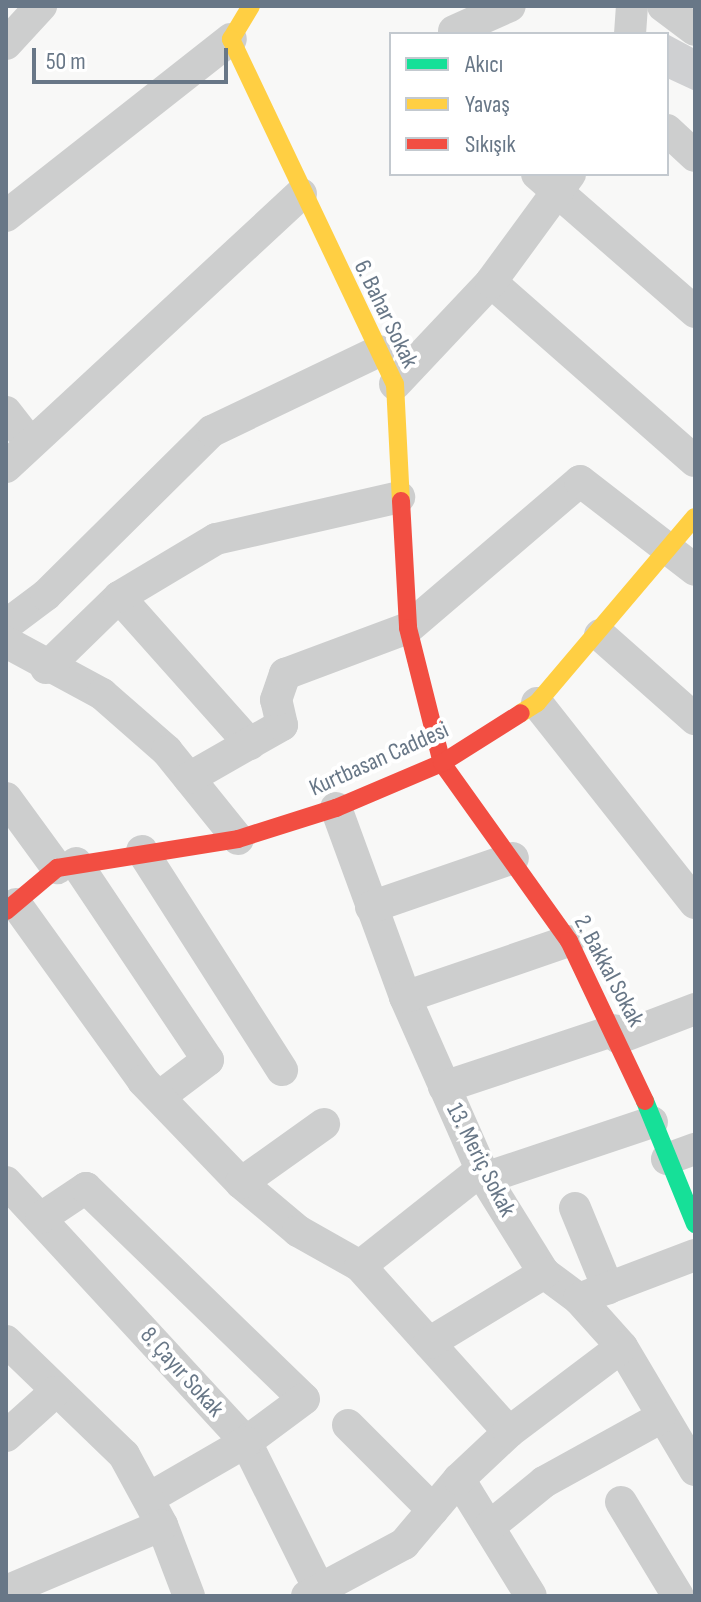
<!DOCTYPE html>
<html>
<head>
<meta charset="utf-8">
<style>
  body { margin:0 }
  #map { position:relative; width:701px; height:1602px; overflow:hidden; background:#f8f8f7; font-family:"Sofia Sans Condensed",sans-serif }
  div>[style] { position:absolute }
  .building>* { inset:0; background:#cfd0d2 }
  .street>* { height:32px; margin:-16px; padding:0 16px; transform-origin:16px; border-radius:16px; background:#cdcece }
  .fast>* { height:18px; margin:-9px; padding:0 9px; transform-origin:9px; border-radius:9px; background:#16e098 }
  .slow>* { height:18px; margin:-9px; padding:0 9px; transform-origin:9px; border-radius:9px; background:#ffcf43 }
  .jam>* { height:18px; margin:-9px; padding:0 9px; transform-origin:9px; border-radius:9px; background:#f24e42 }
  span { translate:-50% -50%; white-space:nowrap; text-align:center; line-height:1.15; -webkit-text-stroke:8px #fff; paint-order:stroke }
  .street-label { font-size:24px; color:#687787 }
  .frame { position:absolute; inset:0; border:8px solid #687787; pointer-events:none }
  .legend { position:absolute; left:389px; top:32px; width:280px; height:144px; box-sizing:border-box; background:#fff; border:2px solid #c3c9cf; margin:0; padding:10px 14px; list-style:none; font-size:24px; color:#687787 }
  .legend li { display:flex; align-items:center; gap:16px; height:40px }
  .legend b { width:40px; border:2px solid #c3c9cf }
  .scale { position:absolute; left:32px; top:48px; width:196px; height:36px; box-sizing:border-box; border:4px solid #687787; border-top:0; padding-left:10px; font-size:24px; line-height:28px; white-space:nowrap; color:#687787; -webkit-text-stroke:6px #fff; paint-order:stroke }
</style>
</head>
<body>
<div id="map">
  <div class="building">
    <div style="clip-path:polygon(667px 34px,695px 49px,695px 91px,667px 78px)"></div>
  </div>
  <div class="street">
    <div style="left:663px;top:6px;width:40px;rotate:37deg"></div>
    <div style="left:454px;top:31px;width:61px;rotate:-24.1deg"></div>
    <div style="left:630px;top:34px;width:28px;rotate:-86deg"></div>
    <div style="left:6px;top:44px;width:52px;rotate:-47.4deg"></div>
    <div style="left:667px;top:130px;width:38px;rotate:43deg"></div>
    <div style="left:537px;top:174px;width:210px;rotate:41.1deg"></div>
    <div style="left:6px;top:216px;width:286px;rotate:-38.2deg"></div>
    <div style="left:491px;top:282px;width:271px;rotate:41.3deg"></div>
    <div style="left:395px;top:384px;width:140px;rotate:-46.7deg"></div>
    <div style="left:491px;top:282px;width:134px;rotate:-53.8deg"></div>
    <div style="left:6px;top:412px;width:39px;rotate:52deg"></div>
    <div style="left:6px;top:467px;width:402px;rotate:-42.8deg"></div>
    <div style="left:119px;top:597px;width:197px;rotate:48.3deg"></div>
    <div style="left:6px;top:625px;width:50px;rotate:-36.9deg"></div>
    <div style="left:46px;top:595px;width:233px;rotate:-44.7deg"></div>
    <div style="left:212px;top:431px;width:185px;rotate:-25.6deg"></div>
    <div style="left:600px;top:635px;width:127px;rotate:41.5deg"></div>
    <div style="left:6px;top:642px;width:109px;rotate:28.4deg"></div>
    <div style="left:102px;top:694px;width:86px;rotate:41.2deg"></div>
    <div style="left:167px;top:751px;width:113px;rotate:51.1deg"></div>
    <div style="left:46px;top:668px;width:102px;rotate:-44.2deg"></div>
    <div style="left:119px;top:597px;width:113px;rotate:-30.9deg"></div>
    <div style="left:216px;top:539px;width:188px;rotate:-12.9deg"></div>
    <div style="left:537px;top:703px;width:255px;rotate:51.7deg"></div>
    <div style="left:189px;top:778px;width:107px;rotate:-29.7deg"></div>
    <div style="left:282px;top:725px;width:26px;rotate:-103deg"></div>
    <div style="left:276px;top:700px;width:28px;rotate:-71deg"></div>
    <div style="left:285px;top:674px;width:131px;rotate:-20.5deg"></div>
    <div style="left:408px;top:628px;width:226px;rotate:-40.5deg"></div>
    <div style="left:580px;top:481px;width:145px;rotate:37.7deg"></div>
    <div style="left:6px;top:798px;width:87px;rotate:53.9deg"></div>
    <div style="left:336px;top:808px;width:201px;rotate:69.9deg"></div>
    <div style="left:405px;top:997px;width:198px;rotate:66.2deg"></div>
    <div style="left:485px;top:1178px;width:112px;rotate:58.2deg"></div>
    <div style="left:544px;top:1273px;width:44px;rotate:36.6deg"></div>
    <div style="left:579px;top:1299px;width:64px;rotate:48.1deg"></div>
    <div style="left:622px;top:1347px;width:143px;rotate:59.3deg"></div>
    <div style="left:142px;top:851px;width:260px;rotate:57.4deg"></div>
    <div style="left:76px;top:863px;width:237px;rotate:56.2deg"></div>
    <div style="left:208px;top:1060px;width:61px;rotate:142.9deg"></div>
    <div style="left:16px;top:904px;width:218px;rotate:54.3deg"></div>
    <div style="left:143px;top:1081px;width:141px;rotate:46.1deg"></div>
    <div style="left:241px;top:1183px;width:75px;rotate:40.1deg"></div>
    <div style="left:298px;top:1231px;width:71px;rotate:29.4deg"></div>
    <div style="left:360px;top:1266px;width:223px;rotate:48.1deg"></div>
    <div style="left:371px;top:907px;width:150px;rotate:-19deg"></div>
    <div style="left:405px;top:997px;width:173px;rotate:-18.9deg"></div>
    <div style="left:619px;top:1038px;width:81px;rotate:-20.9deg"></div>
    <div style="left:444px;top:1087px;width:180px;rotate:-18.4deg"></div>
    <div style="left:667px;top:1159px;width:30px;rotate:-20deg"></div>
    <div style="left:485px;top:1178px;width:176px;rotate:-18.5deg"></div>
    <div style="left:6px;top:1182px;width:354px;rotate:47.3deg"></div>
    <div style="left:246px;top:1442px;width:164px;rotate:63.6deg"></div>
    <div style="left:241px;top:1183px;width:102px;rotate:-35.4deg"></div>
    <div style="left:575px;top:1208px;width:87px;rotate:67.6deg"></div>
    <div style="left:41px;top:1218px;width:54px;rotate:-33.7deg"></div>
    <div style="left:86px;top:1188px;width:303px;rotate:44.1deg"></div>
    <div style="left:304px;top:1399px;width:72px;rotate:143.4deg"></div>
    <div style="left:246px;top:1442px;width:112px;rotate:150deg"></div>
    <div style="left:360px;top:1266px;width:154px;rotate:-38.4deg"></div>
    <div style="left:579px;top:1299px;width:124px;rotate:-20.8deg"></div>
    <div style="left:6px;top:1341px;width:164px;rotate:44deg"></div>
    <div style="left:124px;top:1455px;width:80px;rotate:61.5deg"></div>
    <div style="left:162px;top:1525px;width:76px;rotate:69.2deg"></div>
    <div style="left:429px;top:1343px;width:135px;rotate:-31.3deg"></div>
    <div style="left:348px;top:1425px;width:120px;rotate:45deg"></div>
    <div style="left:6px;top:1436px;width:66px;rotate:-41.9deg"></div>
    <div style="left:459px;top:1479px;width:137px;rotate:58.4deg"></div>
    <div style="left:621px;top:1502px;width:110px;rotate:58.8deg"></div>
    <div style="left:489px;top:1527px;width:71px;rotate:-39.3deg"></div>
    <div style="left:544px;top:1482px;width:132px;rotate:-28.9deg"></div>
    <div style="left:6px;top:1591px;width:169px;rotate:-22.9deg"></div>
    <div style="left:307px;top:1596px;width:110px;rotate:-28.2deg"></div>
    <div style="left:404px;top:1544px;width:85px;rotate:-49.8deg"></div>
    <div style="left:459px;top:1479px;width:69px;rotate:-43.2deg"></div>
    <div style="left:509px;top:1432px;width:141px;rotate:-37deg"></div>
  </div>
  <div class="fast">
    <div style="left:645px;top:1101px;width:133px;rotate:67.9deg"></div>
  </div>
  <div class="slow">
    <div style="left:251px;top:6px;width:39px;rotate:121deg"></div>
    <div style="left:231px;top:39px;width:382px;rotate:64.6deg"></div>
    <div style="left:395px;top:384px;width:117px;rotate:87.1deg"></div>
    <div style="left:521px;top:713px;width:19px;rotate:-32deg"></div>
    <div style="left:537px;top:703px;width:244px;rotate:-49.7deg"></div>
  </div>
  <div class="jam">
    <div style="left:401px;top:501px;width:127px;rotate:86.8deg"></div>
    <div style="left:408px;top:628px;width:139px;rotate:75.9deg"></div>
    <div style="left:442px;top:763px;width:219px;rotate:54.5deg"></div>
    <div style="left:569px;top:941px;width:177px;rotate:64.6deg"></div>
    <div style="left:6px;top:911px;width:67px;rotate:-40.1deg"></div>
    <div style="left:57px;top:868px;width:183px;rotate:-9.1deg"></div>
    <div style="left:238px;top:839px;width:103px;rotate:-17.6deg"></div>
    <div style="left:336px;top:808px;width:115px;rotate:-23deg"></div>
    <div style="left:442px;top:763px;width:93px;rotate:-32.3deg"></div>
  </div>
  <div class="street-label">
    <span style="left:386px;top:314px;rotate:64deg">6. Bahar Sokak</span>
    <span style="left:379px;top:759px;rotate:-24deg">Kurtbasan Caddesi</span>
    <span style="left:609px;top:971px;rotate:62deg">2. Bakkal Sokak</span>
    <span style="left:481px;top:1160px;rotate:63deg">13. Meriç Sokak</span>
    <span style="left:182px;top:1372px;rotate:48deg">8. Çayır Sokak</span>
  </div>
  <div class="frame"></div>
  <ul class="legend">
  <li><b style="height:10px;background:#16e098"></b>Akıcı</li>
  <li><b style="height:10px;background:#ffcf43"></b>Yavaş</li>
  <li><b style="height:10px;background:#f24e42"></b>Sıkışık</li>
  </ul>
  <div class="scale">50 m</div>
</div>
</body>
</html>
